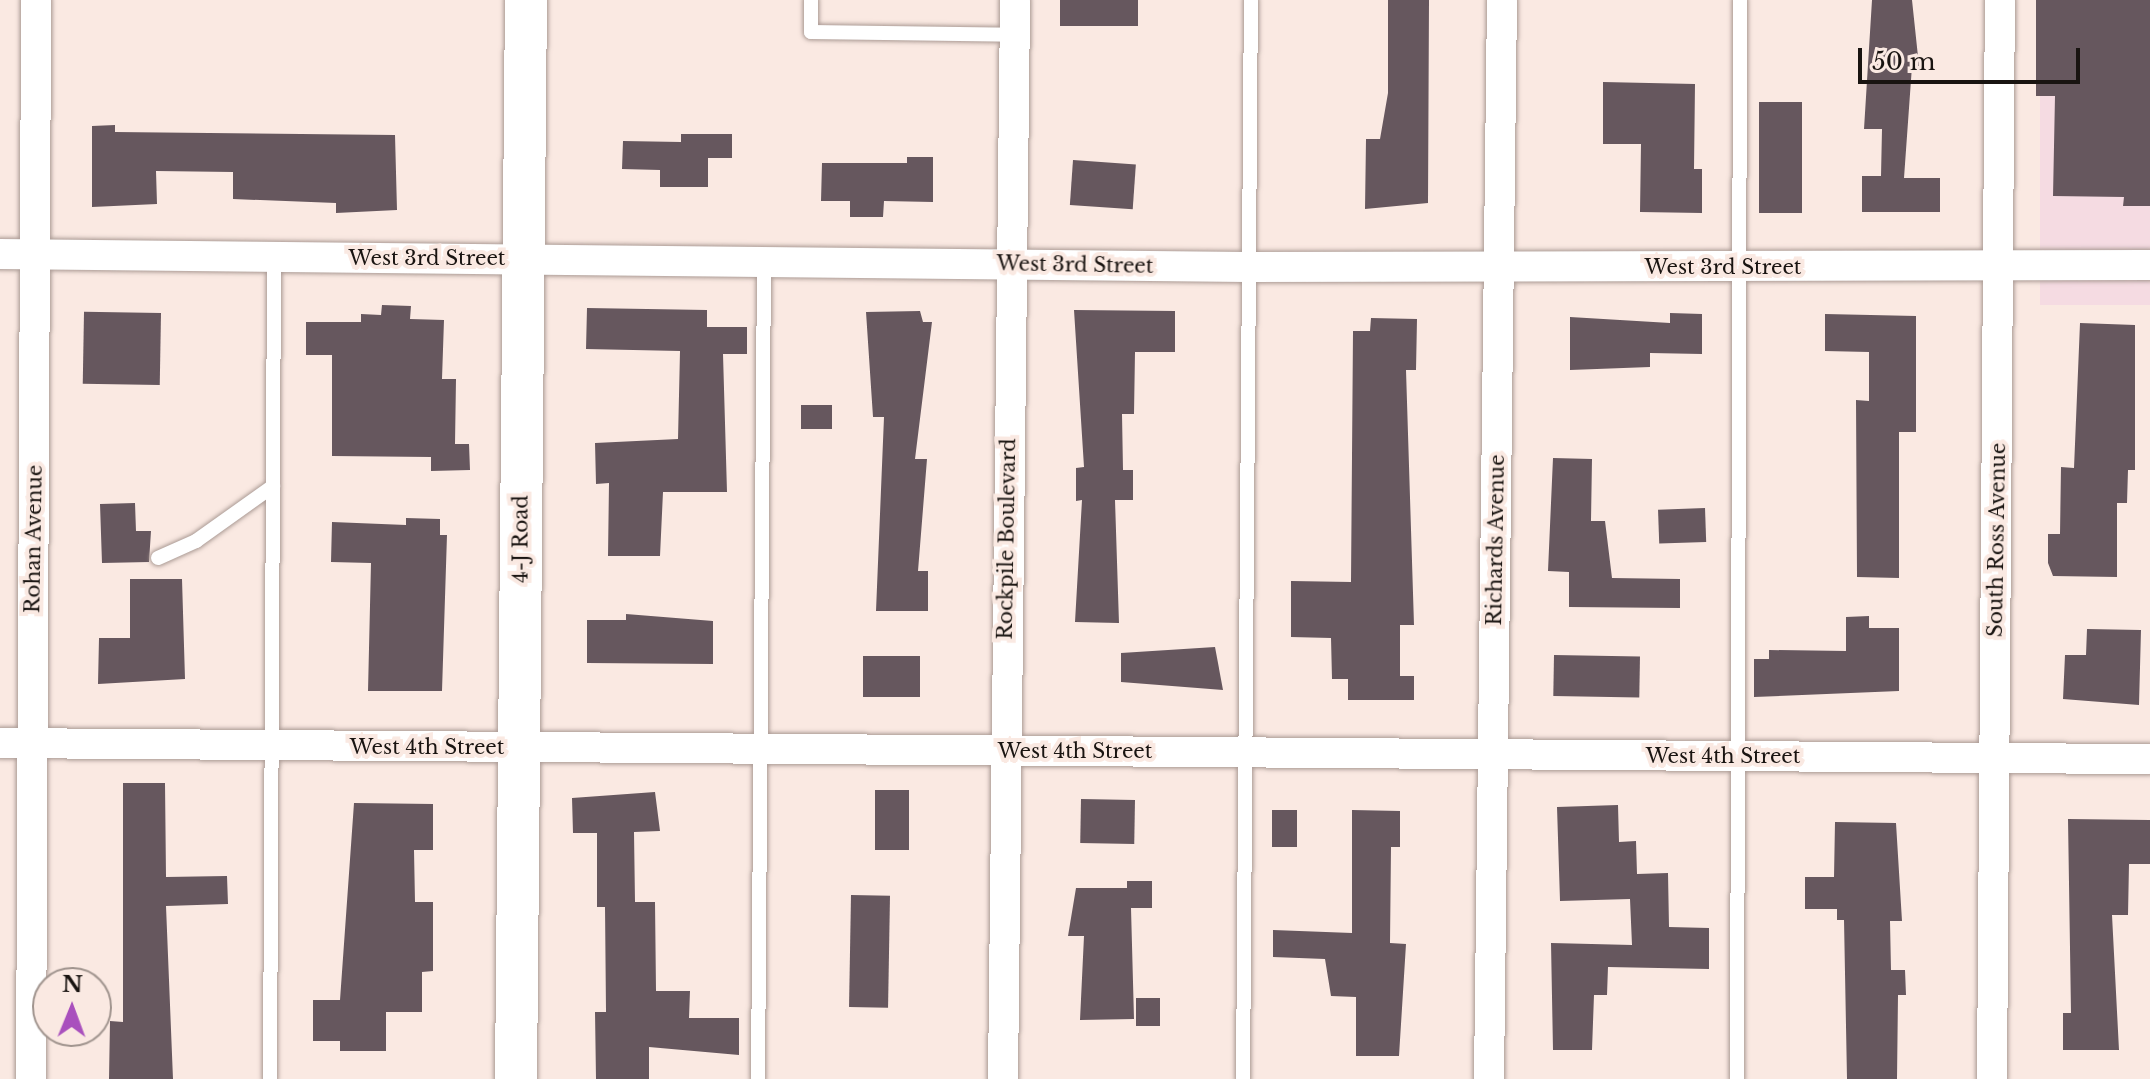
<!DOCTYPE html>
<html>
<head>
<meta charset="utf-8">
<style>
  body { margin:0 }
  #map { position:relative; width:2150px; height:1079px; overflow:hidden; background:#fae9e2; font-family:"Libre Baskerville",serif }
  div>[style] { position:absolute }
  .commercial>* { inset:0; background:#f5dbe2; transform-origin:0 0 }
  .building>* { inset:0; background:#66575e; transform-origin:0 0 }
  .roads { filter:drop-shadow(0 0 2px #ab9b95) drop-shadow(0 0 2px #ab9b95) }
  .service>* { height:14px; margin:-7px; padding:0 7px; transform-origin:7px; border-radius:7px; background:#fff }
  .minor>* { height:30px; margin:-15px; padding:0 15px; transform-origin:15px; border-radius:15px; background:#fff }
  .secondary>* { height:42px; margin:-21px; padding:0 21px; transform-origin:21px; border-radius:21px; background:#fff }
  span { translate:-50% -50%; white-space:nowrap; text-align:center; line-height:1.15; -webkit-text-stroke:8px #fae9e2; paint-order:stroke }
  .street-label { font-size:20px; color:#191411 }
  .north { position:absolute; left:32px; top:967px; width:80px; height:80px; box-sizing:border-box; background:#fae9e2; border:2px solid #a0948e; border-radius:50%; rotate:1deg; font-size:22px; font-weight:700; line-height:32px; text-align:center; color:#191411 }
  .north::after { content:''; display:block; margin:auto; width:28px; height:36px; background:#a950bd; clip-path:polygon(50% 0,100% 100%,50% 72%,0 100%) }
  .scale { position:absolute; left:1858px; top:48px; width:222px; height:36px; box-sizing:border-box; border:4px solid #191411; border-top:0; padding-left:10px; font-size:24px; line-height:28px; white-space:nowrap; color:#191411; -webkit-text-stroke:6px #fae9e2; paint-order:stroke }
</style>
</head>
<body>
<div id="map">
  <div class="commercial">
    <div style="left:2040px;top:0;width:110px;height:305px"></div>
  </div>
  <div class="building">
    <div style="left:1060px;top:0;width:78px;height:26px"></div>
    <div style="clip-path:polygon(1388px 0,1429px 0,1428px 203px,1365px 209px,1366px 139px,1380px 139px,1388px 93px)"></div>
    <div style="clip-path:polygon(1872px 0,1912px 0,1919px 66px,1912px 66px,1904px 178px,1940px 178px,1940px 212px,1862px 212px,1862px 176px,1881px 176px,1882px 129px,1864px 129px)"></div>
    <div style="clip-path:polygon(2036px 0,2150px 0,2150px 206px,2123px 206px,2124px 197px,2053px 196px,2055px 96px,2036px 96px)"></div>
    <div style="clip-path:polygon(1603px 82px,1695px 84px,1694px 169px,1702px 169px,1702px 213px,1640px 212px,1641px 144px,1603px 144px)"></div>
    <div style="left:1759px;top:102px;width:43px;height:111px"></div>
    <div style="clip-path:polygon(115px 125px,115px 132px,395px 135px,397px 210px,336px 213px,336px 203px,233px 199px,233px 172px,156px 171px,157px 204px,92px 207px,92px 126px)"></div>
    <div style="clip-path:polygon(681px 134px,732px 134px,732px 158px,708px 158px,708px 187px,660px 187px,660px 170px,622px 169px,623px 141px,681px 142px)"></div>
    <div style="clip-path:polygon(907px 157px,933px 157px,933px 202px,884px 201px,883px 217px,850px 217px,850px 201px,821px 201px,822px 163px,907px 163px)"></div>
    <div style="left:1073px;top:160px;width:63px;height:45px;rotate:4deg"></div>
    <div style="clip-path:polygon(382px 305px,411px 306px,410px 319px,444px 320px,442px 379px,456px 379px,455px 444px,469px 444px,470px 470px,431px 471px,431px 457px,332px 456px,332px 355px,306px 355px,306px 322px,361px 322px,361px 314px,381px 315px)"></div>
    <div style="clip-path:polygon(587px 308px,707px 310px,707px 327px,747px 327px,747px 354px,723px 354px,727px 492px,663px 492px,660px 556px,608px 556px,609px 483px,596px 484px,595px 443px,678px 439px,680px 351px,586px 349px)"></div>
    <div style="clip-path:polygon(1074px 310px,1175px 311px,1175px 352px,1135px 352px,1134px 414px,1122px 414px,1123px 470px,1133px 470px,1133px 500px,1115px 500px,1119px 623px,1075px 622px,1082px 500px,1076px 501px,1076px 468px,1084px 467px)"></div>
    <div style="clip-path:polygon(920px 311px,923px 322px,932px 322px,915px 459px,927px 459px,918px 571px,928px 571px,928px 611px,876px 611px,884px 417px,873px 417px,866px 312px)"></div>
    <div style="left:161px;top:313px;width:72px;height:77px;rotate:91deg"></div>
    <div style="clip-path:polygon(1670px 313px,1702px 314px,1702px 354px,1650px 353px,1650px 367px,1570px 370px,1570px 317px,1670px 323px)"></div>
    <div style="clip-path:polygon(1825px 314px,1916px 316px,1916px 432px,1899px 432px,1899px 578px,1857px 577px,1856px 400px,1869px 401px,1869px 352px,1825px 351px)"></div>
    <div style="clip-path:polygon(1371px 318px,1417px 319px,1416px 370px,1406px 370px,1414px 625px,1400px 625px,1400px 676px,1414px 676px,1414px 700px,1348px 700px,1348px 679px,1332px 679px,1331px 638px,1291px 637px,1291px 581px,1351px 582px,1353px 331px,1370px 331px)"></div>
    <div style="clip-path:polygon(2080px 323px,2135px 325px,2135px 470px,2128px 470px,2127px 503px,2117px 503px,2117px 577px,2053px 576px,2048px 563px,2048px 534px,2060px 534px,2061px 467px,2074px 468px)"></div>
    <div style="left:801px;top:405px;width:31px;height:24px"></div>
    <div style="clip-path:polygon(1553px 458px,1592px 459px,1591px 521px,1605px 521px,1612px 578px,1680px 579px,1680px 608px,1569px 607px,1569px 572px,1548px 571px)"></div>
    <div style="clip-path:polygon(135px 503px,136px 531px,151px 531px,149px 562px,102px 563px,100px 504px)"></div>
    <div style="left:1705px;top:508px;width:34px;height:47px;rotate:88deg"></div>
    <div style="clip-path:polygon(406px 518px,440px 519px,440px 535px,447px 535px,442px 691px,368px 691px,371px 563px,331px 562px,332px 522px,406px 525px)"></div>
    <div style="clip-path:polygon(130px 579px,182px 579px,185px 679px,98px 684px,99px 638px,130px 638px)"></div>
    <div style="clip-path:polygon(626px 614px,713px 621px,713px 664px,587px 663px,587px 620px,626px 620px)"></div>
    <div style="clip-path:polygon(1869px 616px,1869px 628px,1899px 628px,1899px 691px,1754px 697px,1754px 659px,1769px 659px,1769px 650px,1846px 651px,1846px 617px)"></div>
    <div style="clip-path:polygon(2087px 629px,2141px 630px,2139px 705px,2063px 699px,2065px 655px,2086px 655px)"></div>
    <div style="clip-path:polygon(1215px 647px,1223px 690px,1121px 682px,1121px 653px)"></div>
    <div style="left:1554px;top:655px;width:86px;height:41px;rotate:1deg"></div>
    <div style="left:863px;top:656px;width:57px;height:41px"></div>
    <div style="clip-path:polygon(123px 783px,165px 783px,166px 877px,227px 876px,228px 904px,166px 906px,173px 1079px,109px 1079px,110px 1021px,123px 1022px)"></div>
    <div style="left:875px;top:790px;width:34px;height:60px"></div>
    <div style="clip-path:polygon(655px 792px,660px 831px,634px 832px,635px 902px,655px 902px,656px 991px,690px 991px,689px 1018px,739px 1018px,739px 1055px,649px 1047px,649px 1079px,596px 1079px,595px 1012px,606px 1012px,605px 907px,597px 907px,597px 833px,573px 833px,572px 798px)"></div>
    <div style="left:1081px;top:799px;width:54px;height:44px;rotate:1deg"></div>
    <div style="clip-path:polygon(354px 803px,433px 804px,433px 850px,414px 850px,415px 902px,433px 902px,433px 971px,422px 972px,422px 1012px,386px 1012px,386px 1051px,340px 1051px,340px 1041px,313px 1041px,313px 1000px,340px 1000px)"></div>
    <div style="clip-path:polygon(1618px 805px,1619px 842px,1636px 841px,1637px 874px,1668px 873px,1669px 927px,1709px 928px,1709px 969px,1608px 967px,1607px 995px,1594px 995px,1592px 1050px,1553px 1050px,1551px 943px,1632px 945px,1630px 899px,1560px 901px,1557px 807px)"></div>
    <div style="left:1272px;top:810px;width:25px;height:37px"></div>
    <div style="clip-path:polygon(1352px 810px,1400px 811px,1400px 847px,1391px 847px,1390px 943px,1406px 944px,1399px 1056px,1356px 1056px,1356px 997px,1331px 996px,1325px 959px,1273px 957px,1273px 930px,1352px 933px)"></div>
    <div style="clip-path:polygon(2068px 819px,2150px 820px,2150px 864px,2129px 864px,2128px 915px,2112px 915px,2119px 1050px,2063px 1050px,2063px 1013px,2071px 1013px)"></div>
    <div style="clip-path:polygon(1835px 822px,1896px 823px,1902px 921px,1890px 921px,1891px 970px,1905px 970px,1906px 995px,1898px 995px,1897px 1079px,1847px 1079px,1844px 920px,1837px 920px,1837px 909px,1805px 909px,1805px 877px,1834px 877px)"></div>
    <div style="clip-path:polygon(1127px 881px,1152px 881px,1152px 908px,1131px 908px,1134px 1019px,1080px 1020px,1084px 936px,1068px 936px,1076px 888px,1127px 888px)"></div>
    <div style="left:851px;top:895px;width:39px;height:112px;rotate:1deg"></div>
    <div style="left:1136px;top:998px;width:24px;height:28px"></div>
  </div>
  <div class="roads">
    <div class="service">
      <div style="left:811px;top:0;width:32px;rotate:90deg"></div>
      <div style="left:811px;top:32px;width:203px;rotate:0.8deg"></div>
      <div style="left:158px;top:558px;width:42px;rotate:-24.1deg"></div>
      <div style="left:196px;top:541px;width:95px;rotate:-35.5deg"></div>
      <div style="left:270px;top:1079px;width:822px;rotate:-89.72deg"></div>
      <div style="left:758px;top:1079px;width:817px;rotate:-89.58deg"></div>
      <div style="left:1243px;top:1079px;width:1079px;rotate:-89.58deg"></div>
      <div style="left:1737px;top:1079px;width:1079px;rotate:-89.84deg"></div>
    </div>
    <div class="minor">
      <div style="left:0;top:254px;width:1247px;rotate:0.6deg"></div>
      <div style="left:1247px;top:267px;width:903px;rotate:-0.13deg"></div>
      <div style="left:0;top:743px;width:2150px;rotate:0.43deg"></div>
      <div style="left:31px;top:1079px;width:1079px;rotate:-89.73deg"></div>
      <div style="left:1003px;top:1079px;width:1079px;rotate:-89.36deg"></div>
      <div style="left:1489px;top:1079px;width:1079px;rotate:-89.31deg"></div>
      <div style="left:1992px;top:1079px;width:1079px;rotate:-89.58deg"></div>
    </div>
    <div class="secondary">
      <div style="left:516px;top:1079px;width:1079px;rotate:-89.47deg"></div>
    </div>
  </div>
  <div class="street-label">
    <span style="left:427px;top:258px">West 3rd Street</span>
    <span style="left:1075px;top:265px;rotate:1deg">West 3rd Street</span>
    <span style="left:1723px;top:267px">West 3rd Street</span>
    <span style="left:34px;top:539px;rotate:-89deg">Rohan Avenue</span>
    <span style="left:521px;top:539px;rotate:-90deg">4-J Road</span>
    <span style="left:1007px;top:539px;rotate:-89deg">Rockpile Boulevard</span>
    <span style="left:1496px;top:540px;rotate:-89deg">Richards Avenue</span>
    <span style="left:1997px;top:540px;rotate:-89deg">South Ross Avenue</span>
    <span style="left:427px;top:747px">West 4th Street</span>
    <span style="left:1075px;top:751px">West 4th Street</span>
    <span style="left:1723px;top:756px">West 4th Street</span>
  </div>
  <div class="north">N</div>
  <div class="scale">50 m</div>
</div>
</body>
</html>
